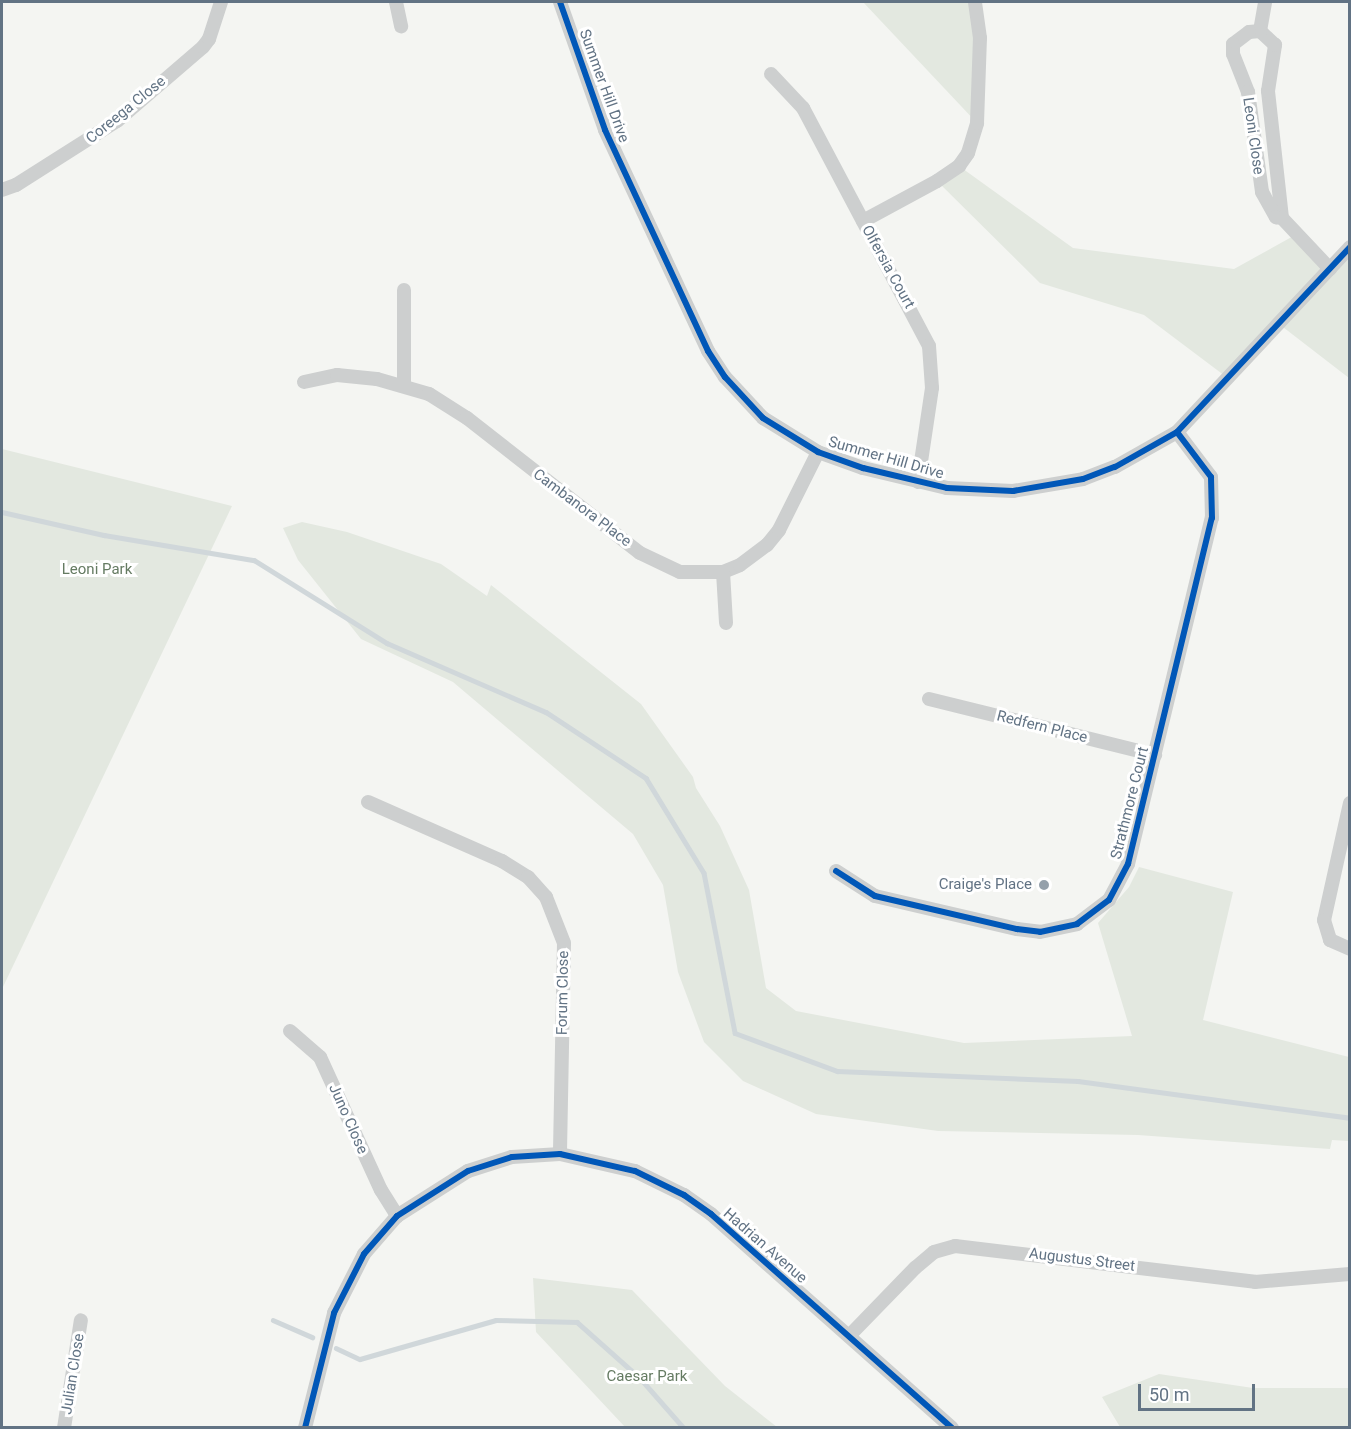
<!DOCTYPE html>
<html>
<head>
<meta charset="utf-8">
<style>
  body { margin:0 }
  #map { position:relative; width:1351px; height:1429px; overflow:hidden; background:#f4f5f2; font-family:Roboto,sans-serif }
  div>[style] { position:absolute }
  .green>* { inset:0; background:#e3e8e0 }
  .stream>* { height:4.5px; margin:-2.25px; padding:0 2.25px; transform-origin:2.25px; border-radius:2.25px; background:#d0d7da }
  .street>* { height:14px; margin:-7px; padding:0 7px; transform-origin:7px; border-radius:7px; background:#cdcfcf }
  .cycleway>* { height:6px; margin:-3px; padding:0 3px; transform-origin:3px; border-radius:3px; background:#0057b8 }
  .dots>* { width:16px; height:16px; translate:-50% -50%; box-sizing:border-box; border:3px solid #fff; border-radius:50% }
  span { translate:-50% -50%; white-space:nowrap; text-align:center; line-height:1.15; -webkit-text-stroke:6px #fff; paint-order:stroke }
  .street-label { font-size:15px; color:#627384 }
  .park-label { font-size:15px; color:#657b62 }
  .poi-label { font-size:15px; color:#627384 }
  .right { translate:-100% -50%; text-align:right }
  .frame { position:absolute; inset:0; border:3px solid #627384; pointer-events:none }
  .scale { position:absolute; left:1138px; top:1384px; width:117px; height:27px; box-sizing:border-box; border:3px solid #627384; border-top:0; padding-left:8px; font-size:18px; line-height:21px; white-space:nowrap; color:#627384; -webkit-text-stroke:4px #fff; paint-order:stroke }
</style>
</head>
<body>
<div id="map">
  <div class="green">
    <div style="clip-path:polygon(863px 2px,973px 2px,977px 123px)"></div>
    <div style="clip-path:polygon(959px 166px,1073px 248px,1234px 269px,1297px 234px,1330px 269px,1349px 249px,1349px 378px,1279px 324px,1229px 379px,1144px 315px,1040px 283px,937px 181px)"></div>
    <div style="clip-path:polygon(2px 449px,232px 506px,2px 989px)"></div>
    <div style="clip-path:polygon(302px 522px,347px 532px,441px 564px,487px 596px,491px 585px,641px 704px,693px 777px,696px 788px,720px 826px,749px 890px,766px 988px,796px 1011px,964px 1043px,1132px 1036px,1098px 923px,1129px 887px,1139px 867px,1233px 892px,1203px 1020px,1349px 1057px,1349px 1141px,1332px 1140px,1330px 1149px,1138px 1135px,938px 1131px,816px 1114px,743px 1081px,704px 1042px,678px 972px,663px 885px,633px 834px,453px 682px,361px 639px,298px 560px,283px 528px)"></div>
    <div style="clip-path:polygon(533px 1278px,632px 1290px,725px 1386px,777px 1427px,625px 1427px,536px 1332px)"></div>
    <div style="clip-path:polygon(1159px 1374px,1253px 1388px,1349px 1388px,1349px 1427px,1120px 1427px,1102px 1397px)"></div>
  </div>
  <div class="stream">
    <div style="left:2px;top:512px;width:105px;rotate:12.7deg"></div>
    <div style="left:104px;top:535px;width:152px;rotate:9.5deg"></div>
    <div style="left:254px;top:560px;width:157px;rotate:32deg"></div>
    <div style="left:387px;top:643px;width:173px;rotate:23.5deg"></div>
    <div style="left:546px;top:712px;width:120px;rotate:33.4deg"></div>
    <div style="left:646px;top:778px;width:111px;rotate:58.6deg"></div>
    <div style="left:704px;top:873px;width:163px;rotate:79deg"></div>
    <div style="left:735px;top:1033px;width:109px;rotate:20.4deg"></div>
    <div style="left:837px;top:1071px;width:241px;rotate:2.4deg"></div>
    <div style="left:1078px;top:1081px;width:275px;rotate:7.7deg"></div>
    <div style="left:273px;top:1320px;width:43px;rotate:23.6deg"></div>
    <div style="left:336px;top:1348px;width:26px;rotate:25deg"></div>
    <div style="left:360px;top:1359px;width:141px;rotate:-16deg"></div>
    <div style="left:496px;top:1320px;width:81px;rotate:1.4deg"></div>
    <div style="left:577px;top:1322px;width:84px;rotate:41.6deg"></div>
    <div style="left:640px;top:1378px;width:67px;rotate:48.7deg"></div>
  </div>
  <div class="street">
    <div style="left:396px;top:2px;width:25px;rotate:78deg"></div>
    <div style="left:560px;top:2px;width:136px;rotate:70.6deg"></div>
    <div style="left:605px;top:130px;width:244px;rotate:65deg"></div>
    <div style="left:708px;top:351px;width:31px;rotate:57deg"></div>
    <div style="left:725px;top:377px;width:56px;rotate:47.2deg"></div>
    <div style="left:763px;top:418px;width:65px;rotate:31.7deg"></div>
    <div style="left:818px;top:452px;width:48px;rotate:19.6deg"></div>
    <div style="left:863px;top:468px;width:86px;rotate:13.4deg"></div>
    <div style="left:947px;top:488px;width:66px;rotate:2.6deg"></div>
    <div style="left:1013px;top:491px;width:71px;rotate:-9.7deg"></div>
    <div style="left:1083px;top:479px;width:34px;rotate:-21deg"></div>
    <div style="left:1115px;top:467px;width:71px;rotate:-29.4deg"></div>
    <div style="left:1177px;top:432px;width:253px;rotate:-46.9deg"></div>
    <div style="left:1260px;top:31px;width:29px;rotate:-80deg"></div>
    <div style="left:771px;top:74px;width:47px;rotate:46.7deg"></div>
    <div style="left:803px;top:108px;width:269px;rotate:62.1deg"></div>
    <div style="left:929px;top:346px;width:42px;rotate:85.9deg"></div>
    <div style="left:932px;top:388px;width:95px;rotate:98.5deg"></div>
    <div style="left:2px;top:190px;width:15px;rotate:-20deg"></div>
    <div style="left:16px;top:185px;width:120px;rotate:-32.4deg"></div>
    <div style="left:117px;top:121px;width:113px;rotate:-40.7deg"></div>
    <div style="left:203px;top:47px;width:10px;rotate:-53deg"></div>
    <div style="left:209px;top:39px;width:39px;rotate:-72deg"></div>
    <div style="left:1282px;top:218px;width:128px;rotate:-96.3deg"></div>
    <div style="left:1268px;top:91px;width:47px;rotate:-81.3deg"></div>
    <div style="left:1275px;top:45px;width:21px;rotate:-137deg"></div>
    <div style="left:1260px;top:31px;width:11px;rotate:175deg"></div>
    <div style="left:1249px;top:32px;width:20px;rotate:143deg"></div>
    <div style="left:1233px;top:44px;width:10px;rotate:90deg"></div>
    <div style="left:1233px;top:54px;width:41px;rotate:68.5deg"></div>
    <div style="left:1248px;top:92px;width:101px;rotate:82deg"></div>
    <div style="left:1262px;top:192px;width:29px;rotate:61deg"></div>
    <div style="left:1276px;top:217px;width:6px;rotate:9deg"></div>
    <div style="left:1282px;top:218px;width:70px;rotate:46.7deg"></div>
    <div style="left:863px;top:221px;width:84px;rotate:-28.4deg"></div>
    <div style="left:937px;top:181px;width:27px;rotate:-34deg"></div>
    <div style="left:959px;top:166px;width:16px;rotate:-55deg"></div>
    <div style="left:968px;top:153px;width:31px;rotate:-73deg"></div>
    <div style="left:977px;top:123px;width:85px;rotate:-88deg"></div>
    <div style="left:980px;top:38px;width:36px;rotate:-98deg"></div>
    <div style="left:304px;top:382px;width:34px;rotate:-12deg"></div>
    <div style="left:337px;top:375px;width:40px;rotate:5.7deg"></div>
    <div style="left:377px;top:379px;width:54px;rotate:16.1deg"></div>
    <div style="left:429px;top:394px;width:45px;rotate:32.3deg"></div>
    <div style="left:467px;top:418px;width:219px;rotate:38deg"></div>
    <div style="left:640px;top:553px;width:44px;rotate:25.4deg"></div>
    <div style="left:680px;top:572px;width:43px"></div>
    <div style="left:723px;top:572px;width:18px;rotate:-22deg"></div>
    <div style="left:740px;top:565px;width:34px;rotate:-37deg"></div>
    <div style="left:767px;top:545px;width:19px;rotate:-51deg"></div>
    <div style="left:779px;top:530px;width:87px;rotate:-63.4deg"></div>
    <div style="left:404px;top:386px;width:96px;rotate:-90deg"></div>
    <div style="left:723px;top:572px;width:51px;rotate:86.6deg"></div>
    <div style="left:929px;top:699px;width:233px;rotate:13.9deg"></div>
    <div style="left:368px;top:802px;width:146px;rotate:23.8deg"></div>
    <div style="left:502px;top:861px;width:31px;rotate:32deg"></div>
    <div style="left:528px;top:877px;width:27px;rotate:48deg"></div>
    <div style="left:546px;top:897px;width:49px;rotate:68.6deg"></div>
    <div style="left:564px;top:943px;width:211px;rotate:91.1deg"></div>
    <div style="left:1350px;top:803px;width:120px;rotate:102.5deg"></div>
    <div style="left:1324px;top:920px;width:21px;rotate:73deg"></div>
    <div style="left:1330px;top:940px;width:22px;rotate:24deg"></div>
    <div style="left:836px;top:871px;width:46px;rotate:32.7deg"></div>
    <div style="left:875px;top:896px;width:146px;rotate:13.1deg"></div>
    <div style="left:1017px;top:929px;width:23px;rotate:7deg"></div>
    <div style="left:1040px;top:932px;width:38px;rotate:-12deg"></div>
    <div style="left:1077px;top:924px;width:40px;rotate:-37deg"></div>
    <div style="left:1109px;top:900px;width:41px;rotate:-62.2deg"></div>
    <div style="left:1128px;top:864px;width:356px;rotate:-76.4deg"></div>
    <div style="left:1212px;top:518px;width:41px;rotate:-91.4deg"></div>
    <div style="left:1211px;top:477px;width:56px;rotate:-127.1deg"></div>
    <div style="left:290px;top:1031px;width:40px;rotate:41deg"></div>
    <div style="left:320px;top:1057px;width:146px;rotate:65.4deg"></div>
    <div style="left:381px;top:1190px;width:31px;rotate:58deg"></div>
    <div style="left:849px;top:1336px;width:95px;rotate:-45.9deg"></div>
    <div style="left:915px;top:1268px;width:25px;rotate:-40deg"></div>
    <div style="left:934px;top:1252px;width:22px;rotate:-16deg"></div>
    <div style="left:955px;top:1246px;width:302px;rotate:6.8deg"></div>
    <div style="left:1255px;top:1282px;width:95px;rotate:-4.8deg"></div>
    <div style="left:64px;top:1428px;width:109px;rotate:-81.1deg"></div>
    <div style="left:305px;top:1428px;width:119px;rotate:-75.8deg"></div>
    <div style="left:334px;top:1313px;width:66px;rotate:-63deg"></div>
    <div style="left:364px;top:1254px;width:50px;rotate:-49deg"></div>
    <div style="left:397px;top:1216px;width:84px;rotate:-32.4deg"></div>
    <div style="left:468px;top:1171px;width:46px;rotate:-17.7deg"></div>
    <div style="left:512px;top:1157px;width:48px;rotate:-3.6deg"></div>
    <div style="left:560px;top:1154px;width:77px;rotate:12.8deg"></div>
    <div style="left:635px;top:1171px;width:55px;rotate:26.1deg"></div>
    <div style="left:684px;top:1195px;width:33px;rotate:35deg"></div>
    <div style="left:711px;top:1214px;width:322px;rotate:41.6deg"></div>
  </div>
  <div class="cycleway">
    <div style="left:560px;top:2px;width:136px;rotate:70.6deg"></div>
    <div style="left:605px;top:130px;width:244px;rotate:65deg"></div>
    <div style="left:708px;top:351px;width:31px;rotate:57deg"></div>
    <div style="left:725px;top:377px;width:56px;rotate:47.2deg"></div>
    <div style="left:763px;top:418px;width:65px;rotate:31.7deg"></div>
    <div style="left:818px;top:452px;width:48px;rotate:19.6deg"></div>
    <div style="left:863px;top:468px;width:86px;rotate:13.4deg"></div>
    <div style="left:947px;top:488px;width:66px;rotate:2.6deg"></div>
    <div style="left:1013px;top:491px;width:71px;rotate:-9.7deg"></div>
    <div style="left:1083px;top:479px;width:34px;rotate:-21deg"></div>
    <div style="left:1115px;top:467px;width:71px;rotate:-29.4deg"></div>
    <div style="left:1177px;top:432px;width:253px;rotate:-46.9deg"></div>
    <div style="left:836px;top:871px;width:46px;rotate:32.7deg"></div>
    <div style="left:875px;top:896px;width:146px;rotate:13.1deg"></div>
    <div style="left:1017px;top:929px;width:23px;rotate:7deg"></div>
    <div style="left:1040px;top:932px;width:38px;rotate:-12deg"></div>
    <div style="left:1077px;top:924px;width:40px;rotate:-37deg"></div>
    <div style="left:1109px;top:900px;width:41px;rotate:-62.2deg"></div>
    <div style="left:1128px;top:864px;width:356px;rotate:-76.4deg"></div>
    <div style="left:1212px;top:518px;width:41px;rotate:-91.4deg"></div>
    <div style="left:1211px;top:477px;width:56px;rotate:-127.1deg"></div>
    <div style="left:305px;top:1428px;width:119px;rotate:-75.8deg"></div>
    <div style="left:334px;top:1313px;width:66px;rotate:-63deg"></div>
    <div style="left:364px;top:1254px;width:50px;rotate:-49deg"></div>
    <div style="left:397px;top:1216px;width:84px;rotate:-32.4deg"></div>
    <div style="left:468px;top:1171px;width:46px;rotate:-17.7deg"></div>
    <div style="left:512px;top:1157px;width:48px;rotate:-3.6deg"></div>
    <div style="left:560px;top:1154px;width:77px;rotate:12.8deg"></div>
    <div style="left:635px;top:1171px;width:55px;rotate:26.1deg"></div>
    <div style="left:684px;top:1195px;width:33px;rotate:35deg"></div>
    <div style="left:711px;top:1214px;width:322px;rotate:41.6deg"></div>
  </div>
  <div class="dots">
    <div style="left:1044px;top:885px;background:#95a0aa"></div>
  </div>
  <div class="street-label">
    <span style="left:604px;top:86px;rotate:70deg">Summer Hill Drive</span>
    <span style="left:126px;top:110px;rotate:-39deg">Coreega Close</span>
    <span style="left:1253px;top:136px;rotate:82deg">Leoni Close</span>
    <span style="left:888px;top:267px;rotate:61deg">Olfersia Court</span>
    <span style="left:886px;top:458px;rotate:16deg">Summer Hill Drive</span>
    <span style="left:582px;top:508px;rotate:37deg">Cambanora Place</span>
    <span style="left:1042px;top:727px;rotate:14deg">Redfern Place</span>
    <span style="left:1130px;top:803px;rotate:-76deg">Strathmore Court</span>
    <span style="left:563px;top:993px;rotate:-89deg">Forum Close</span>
    <span style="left:348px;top:1119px;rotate:66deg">Juno Close</span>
    <span style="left:765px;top:1246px;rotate:41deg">Hadrian Avenue</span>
    <span style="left:1082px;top:1260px;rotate:7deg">Augustus Street</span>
    <span style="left:73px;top:1374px;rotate:-81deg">Julian Close</span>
  </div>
  <div class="park-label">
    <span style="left:97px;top:570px">Leoni Park</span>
    <span style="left:647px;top:1377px">Caesar Park</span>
  </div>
  <div class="poi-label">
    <span class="right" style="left:1032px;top:885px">Craige's Place</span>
  </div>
  <div class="frame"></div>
  <div class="scale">50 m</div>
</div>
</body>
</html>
